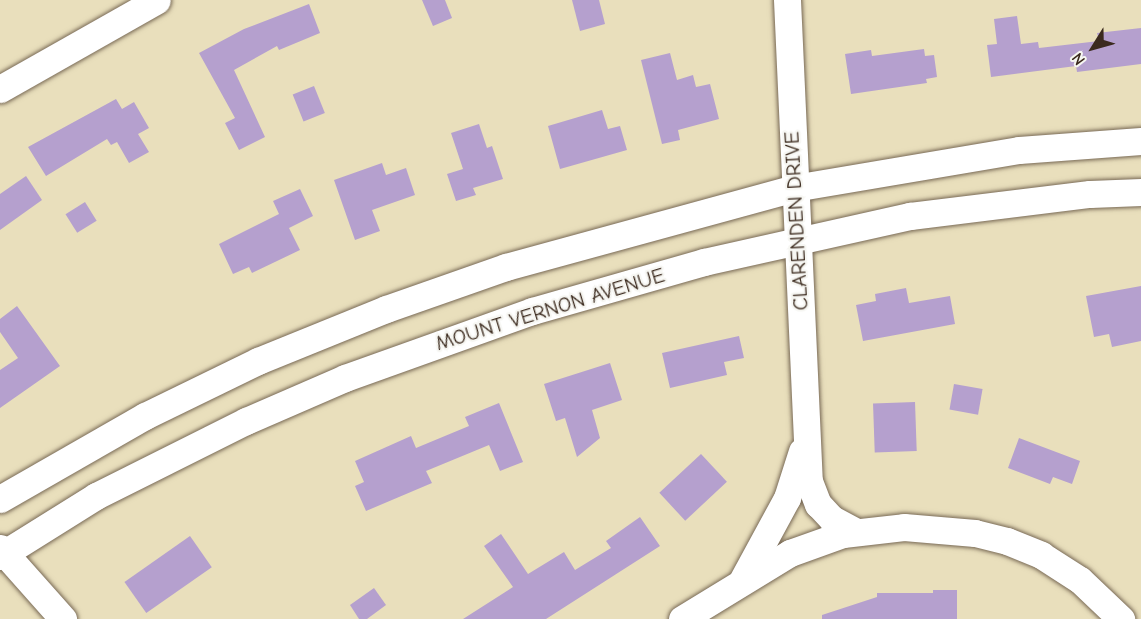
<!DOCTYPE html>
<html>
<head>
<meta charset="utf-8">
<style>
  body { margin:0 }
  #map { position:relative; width:1141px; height:619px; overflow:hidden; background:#e9dfbc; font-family:"Comic Neue",sans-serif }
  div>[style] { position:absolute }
  .building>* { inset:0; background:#b5a0ce; transform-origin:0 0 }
  .roads { filter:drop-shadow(0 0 2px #786955) drop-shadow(0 0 2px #786955) }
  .street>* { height:27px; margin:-13.5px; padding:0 13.5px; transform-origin:13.5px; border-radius:13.5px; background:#fff }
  span { translate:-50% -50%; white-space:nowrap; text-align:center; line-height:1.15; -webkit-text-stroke:4.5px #f6f6f2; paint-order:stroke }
  .street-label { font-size:21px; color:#3b2a1e }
  .north { position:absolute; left:1063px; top:18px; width:60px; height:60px; -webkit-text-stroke:4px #f6f6f2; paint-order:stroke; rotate:233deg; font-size:16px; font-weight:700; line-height:24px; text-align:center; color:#3b2a1e }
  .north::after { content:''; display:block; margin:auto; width:21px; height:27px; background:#3b2a1e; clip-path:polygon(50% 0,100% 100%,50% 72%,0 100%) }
</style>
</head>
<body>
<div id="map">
  <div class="building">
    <div style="clip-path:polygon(422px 0,445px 0,452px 18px,433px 26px)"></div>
    <div style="clip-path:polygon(572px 0,599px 0,605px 24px,580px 31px)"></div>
    <div style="clip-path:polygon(309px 4px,320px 33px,279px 50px,277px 46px,234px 70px,265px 137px,239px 150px,225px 123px,235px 118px,199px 53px,244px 29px)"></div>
    <div style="clip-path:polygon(1017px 16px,1021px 44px,1038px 42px,1039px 48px,1099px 41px,1097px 33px,1141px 28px,1141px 64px,1077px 72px,1076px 66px,991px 77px,987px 45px,997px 44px,994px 19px)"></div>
    <div style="clip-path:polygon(924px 49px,925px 56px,934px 55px,937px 77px,926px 79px,927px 83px,851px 94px,845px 54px,871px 50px,872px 56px)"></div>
    <div style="clip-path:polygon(670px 53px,677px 80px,693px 75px,696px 87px,710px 84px,719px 119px,678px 130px,680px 140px,662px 144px,641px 60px)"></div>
    <div style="left:314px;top:86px;width:29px;height:23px;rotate:68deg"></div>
    <div style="clip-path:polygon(116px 99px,122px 109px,134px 102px,149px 128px,138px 134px,149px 152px,129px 163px,117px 142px,111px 145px,107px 139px,46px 176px,28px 147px)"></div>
    <div style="clip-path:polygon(602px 110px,608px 129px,620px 126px,627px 150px,560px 169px,548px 126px)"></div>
    <div style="clip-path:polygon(479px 124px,487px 148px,492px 146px,503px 179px,473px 188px,476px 195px,456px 201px,447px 174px,463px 169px,451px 133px)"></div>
    <div style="clip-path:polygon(382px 163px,386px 175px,406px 168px,415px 195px,372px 210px,380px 231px,355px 240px,334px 180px)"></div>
    <div style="clip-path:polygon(26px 176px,42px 200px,0 230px,0 194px)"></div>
    <div style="clip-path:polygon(300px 189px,313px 216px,289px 228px,300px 250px,252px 273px,249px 267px,233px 274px,219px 244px,279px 214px,273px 201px)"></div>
    <div style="left:85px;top:202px;width:22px;height:23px;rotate:58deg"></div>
    <div style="clip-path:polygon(1141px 286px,1141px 341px,1112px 347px,1109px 334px,1094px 337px,1086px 296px)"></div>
    <div style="clip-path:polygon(906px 288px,909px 303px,950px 296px,955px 324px,863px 341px,856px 305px,876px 301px,875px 294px)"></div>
    <div style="clip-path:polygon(17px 306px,60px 366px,0 408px,0 370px,18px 358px,0 332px,0 319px)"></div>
    <div style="clip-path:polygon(739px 336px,744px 358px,724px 362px,727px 375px,670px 388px,662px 353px)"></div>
    <div style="clip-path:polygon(610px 363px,622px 400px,592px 410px,600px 438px,577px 457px,565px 418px,556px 421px,544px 384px)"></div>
    <div style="left:954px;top:384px;width:29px;height:26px;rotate:10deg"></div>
    <div style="left:915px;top:402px;width:49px;height:42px;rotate:88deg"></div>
    <div style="clip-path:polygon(499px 403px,523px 462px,500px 471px,489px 445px,426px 471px,432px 483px,366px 511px,355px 486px,364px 482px,355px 461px,411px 436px,416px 448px,469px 426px,465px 417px)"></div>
    <div style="clip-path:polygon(1019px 438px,1080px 461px,1072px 484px,1053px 477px,1050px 484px,1008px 468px)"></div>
    <div style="left:701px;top:454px;width:38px;height:57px;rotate:47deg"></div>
    <div style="clip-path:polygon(640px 517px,660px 546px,546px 619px,463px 619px,513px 587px,484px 546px,501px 534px,528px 574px,564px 552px,575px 570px,611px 548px,606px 541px)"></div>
    <div style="left:190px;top:536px;width:38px;height:80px;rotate:55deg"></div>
    <div style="clip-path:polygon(374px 588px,386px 605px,367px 619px,359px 619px,350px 605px)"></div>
    <div style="clip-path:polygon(933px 590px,957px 590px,957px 619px,822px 619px,822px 615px,877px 597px,877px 593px,933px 593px)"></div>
  </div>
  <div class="roads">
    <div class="street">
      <div style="left:787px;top:0;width:482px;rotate:87.4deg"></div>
      <div style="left:809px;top:481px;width:25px;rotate:69deg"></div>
      <div style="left:818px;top:504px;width:21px;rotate:47deg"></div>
      <div style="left:832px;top:519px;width:27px;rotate:28deg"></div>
      <div style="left:0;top:89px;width:180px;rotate:-29.5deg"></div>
      <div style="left:0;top:499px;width:167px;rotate:-29.8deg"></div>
      <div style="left:145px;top:416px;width:126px;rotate:-26deg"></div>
      <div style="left:258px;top:361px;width:138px;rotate:-22.1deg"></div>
      <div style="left:386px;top:309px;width:127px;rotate:-19.3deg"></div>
      <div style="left:506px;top:267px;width:299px;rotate:-15.3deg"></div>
      <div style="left:794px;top:188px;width:228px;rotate:-9.6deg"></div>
      <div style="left:1019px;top:150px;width:122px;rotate:-4.2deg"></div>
      <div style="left:0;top:548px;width:95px;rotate:48.4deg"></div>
      <div style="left:0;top:556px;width:113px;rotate:-32deg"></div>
      <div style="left:96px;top:496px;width:168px;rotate:-26.6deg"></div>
      <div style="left:246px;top:421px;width:108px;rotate:-23.5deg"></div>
      <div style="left:345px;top:378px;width:199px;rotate:-19.7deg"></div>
      <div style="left:532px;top:311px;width:179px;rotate:-15.9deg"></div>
      <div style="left:704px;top:262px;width:211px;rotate:-12.6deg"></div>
      <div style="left:910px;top:216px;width:181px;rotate:-7deg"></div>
      <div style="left:1090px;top:194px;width:51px;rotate:-2.2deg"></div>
      <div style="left:743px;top:579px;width:92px;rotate:-61.5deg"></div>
      <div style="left:787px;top:498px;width:49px;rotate:-72.3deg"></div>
      <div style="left:682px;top:619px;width:127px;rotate:-31.4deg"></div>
      <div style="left:790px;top:553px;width:56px;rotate:-19.7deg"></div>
      <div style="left:843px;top:534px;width:61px;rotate:-6.5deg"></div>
      <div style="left:904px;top:527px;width:71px;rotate:4.8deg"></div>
      <div style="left:975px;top:533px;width:33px;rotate:14deg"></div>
      <div style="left:1007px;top:541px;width:37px;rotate:22deg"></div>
      <div style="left:1041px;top:555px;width:46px;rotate:32.7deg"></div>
      <div style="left:1080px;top:580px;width:57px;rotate:43.6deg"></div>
    </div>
  </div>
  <div class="street-label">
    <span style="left:796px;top:221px;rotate:-93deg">CLARENDEN DRIVE</span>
    <span style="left:550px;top:309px;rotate:-17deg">MOUNT VERNON AVENUE</span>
  </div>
  <div class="north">N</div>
</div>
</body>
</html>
